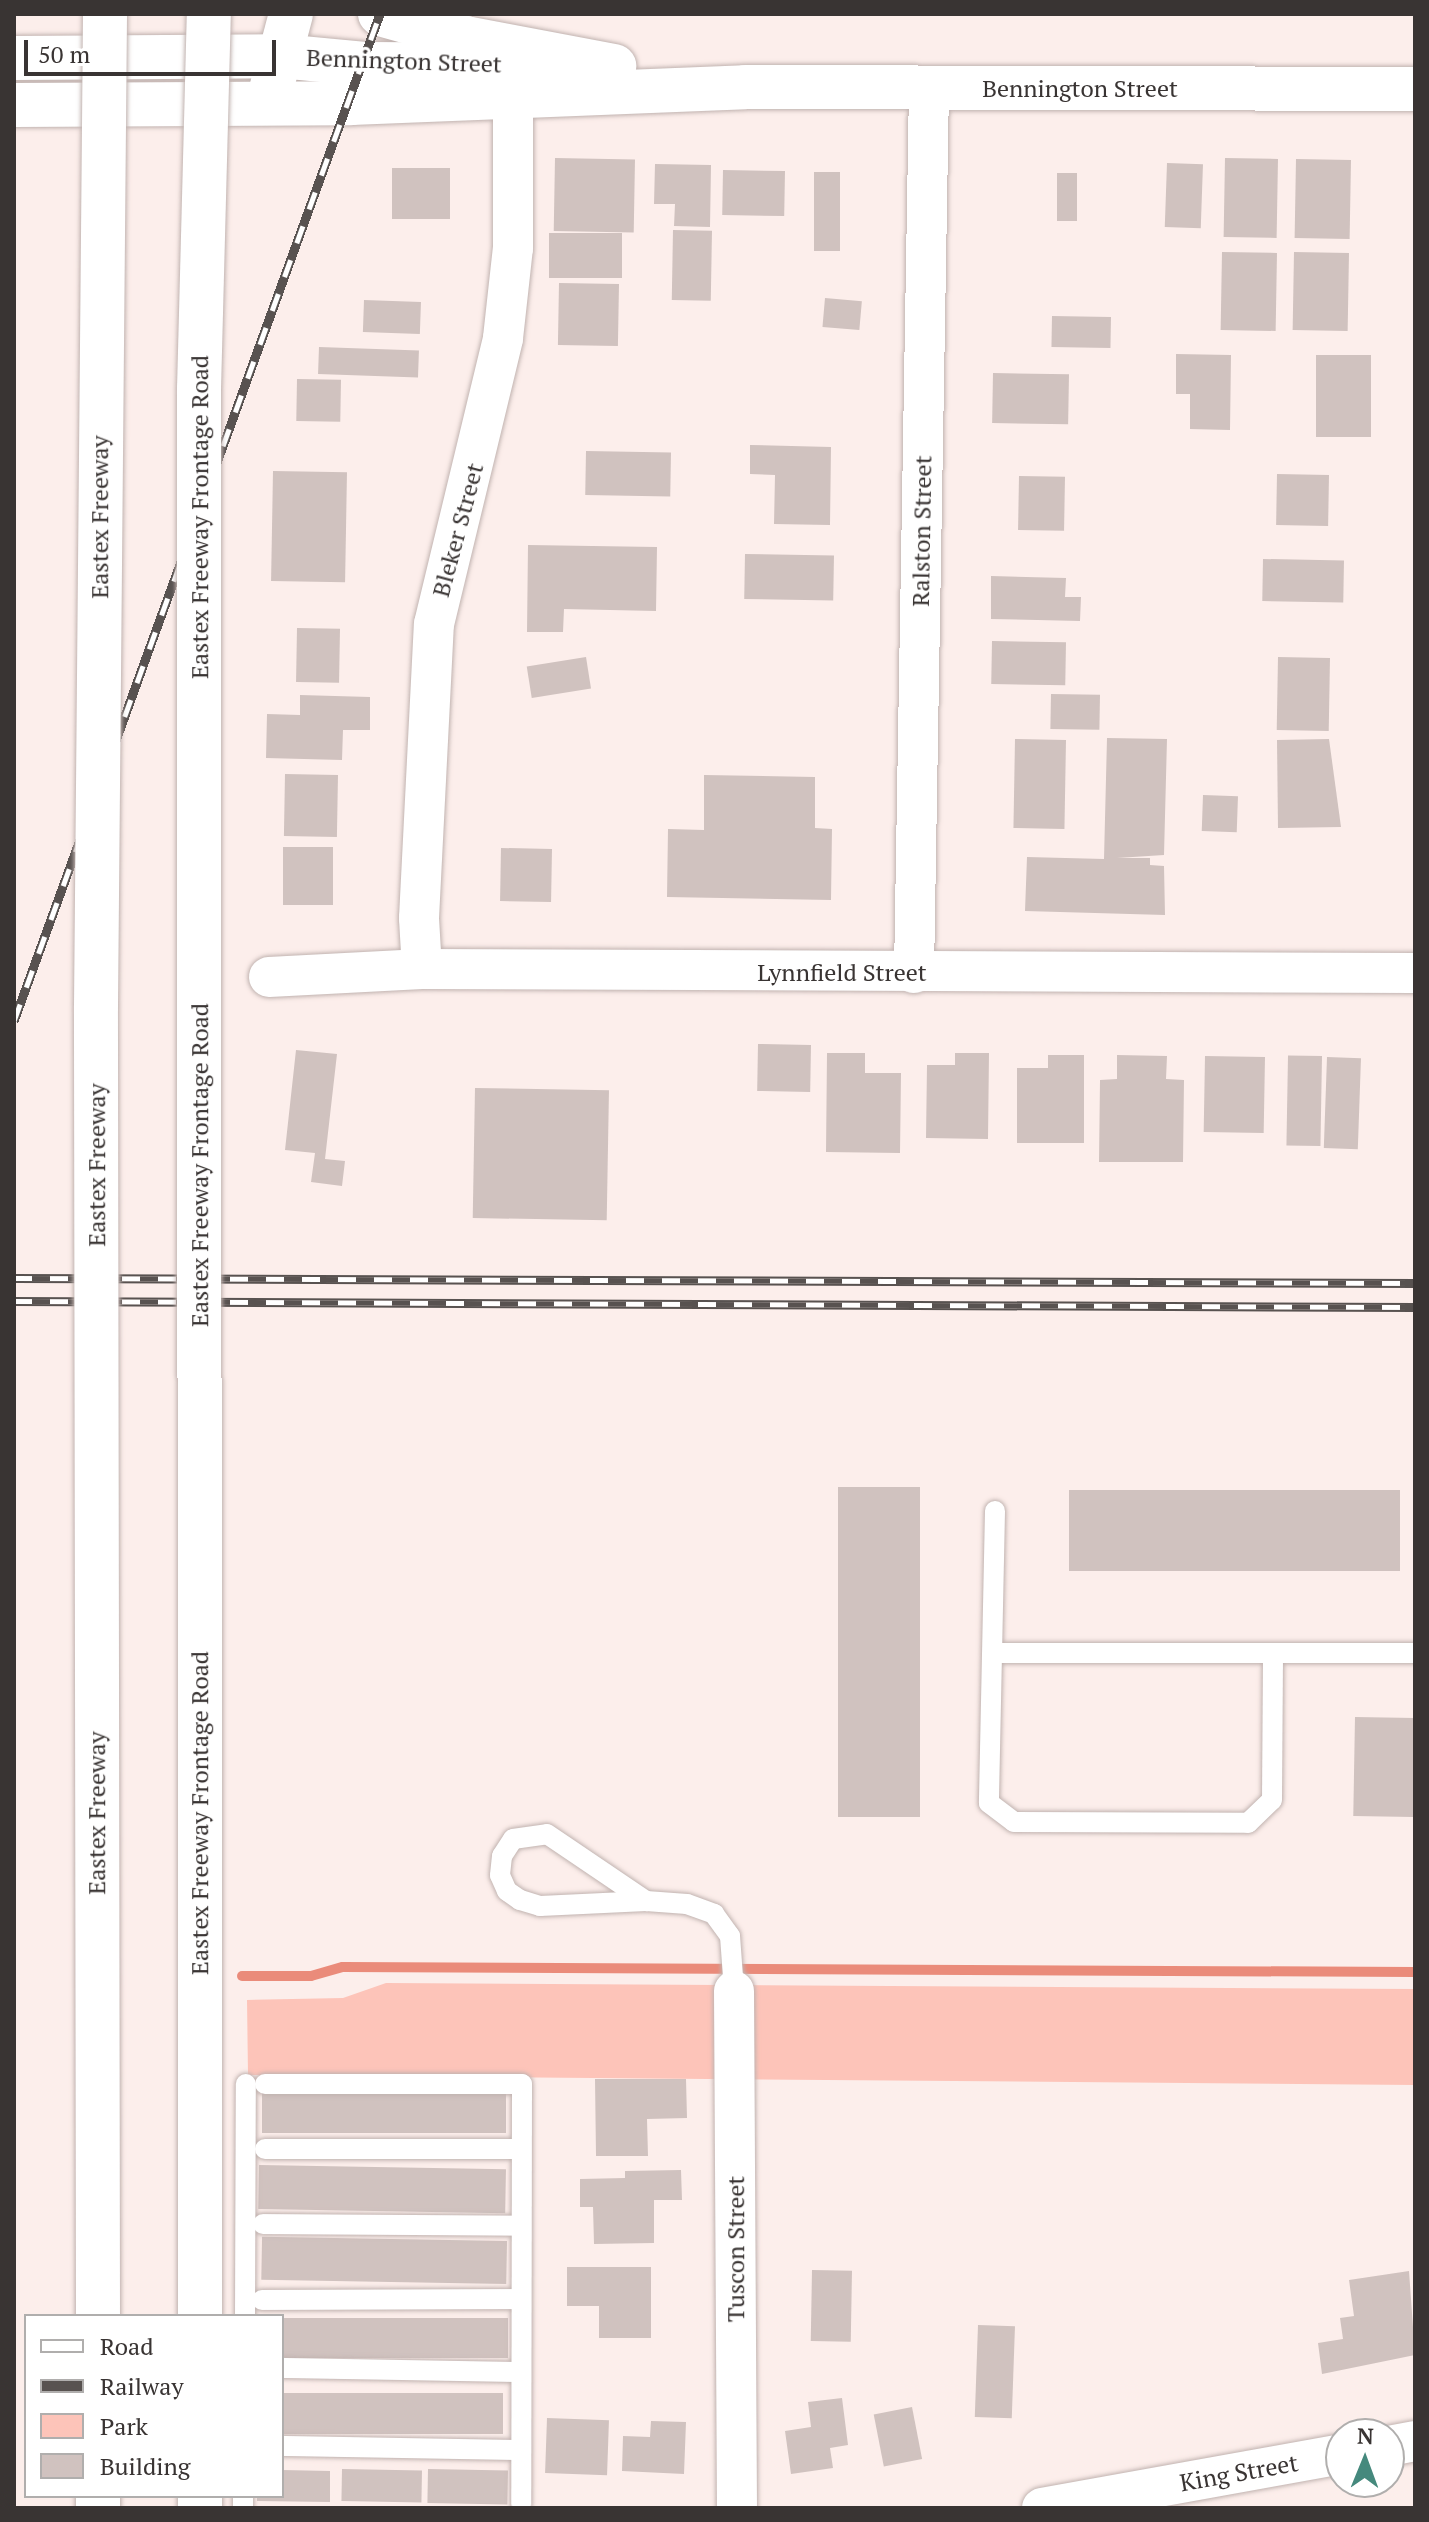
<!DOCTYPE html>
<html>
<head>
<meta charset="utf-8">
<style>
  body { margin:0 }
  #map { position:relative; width:1429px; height:2522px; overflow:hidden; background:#fceeeb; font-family:"PT Serif",serif }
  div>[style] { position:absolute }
  .green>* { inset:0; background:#fdc4b9 }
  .stream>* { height:10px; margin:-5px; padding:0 5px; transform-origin:5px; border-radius:5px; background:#ea8b7a }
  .building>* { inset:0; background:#d0c2bf; transform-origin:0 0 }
  .roads { filter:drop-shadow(0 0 2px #c1b3b0) drop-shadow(0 0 2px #c1b3b0) }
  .service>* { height:20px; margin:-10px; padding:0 10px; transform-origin:10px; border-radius:10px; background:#fff }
  .minor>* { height:40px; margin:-20px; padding:0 20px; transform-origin:20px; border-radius:20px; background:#fff }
  .tertiary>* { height:44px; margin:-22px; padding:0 22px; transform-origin:22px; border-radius:22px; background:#fff }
  .secondary>* { height:44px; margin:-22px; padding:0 22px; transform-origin:22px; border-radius:22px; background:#fff }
  .motorway>* { height:44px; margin:-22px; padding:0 22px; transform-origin:22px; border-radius:22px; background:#fff }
  .rail>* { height:9px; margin-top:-4.5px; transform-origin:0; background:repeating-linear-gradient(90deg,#fff 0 18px,#585250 0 36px); box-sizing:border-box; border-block:2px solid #585250 }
  .bridges { filter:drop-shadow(0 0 2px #c1b3b0) drop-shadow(0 0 2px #c1b3b0) }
  .secondary-bridge>* { height:44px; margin:-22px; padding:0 22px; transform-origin:22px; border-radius:22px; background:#fff }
  .motorway-bridge>* { height:44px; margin:-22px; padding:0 22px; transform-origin:22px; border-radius:22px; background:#fff }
  span { translate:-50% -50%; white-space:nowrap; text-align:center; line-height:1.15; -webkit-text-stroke:8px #fff; paint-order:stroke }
  .street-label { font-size:24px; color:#393433 }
  .frame { position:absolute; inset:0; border:16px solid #393433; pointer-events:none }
  .legend { position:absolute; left:24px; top:2314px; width:260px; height:184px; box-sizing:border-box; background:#fff; border:2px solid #b0aead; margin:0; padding:10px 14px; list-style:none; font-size:24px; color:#393433 }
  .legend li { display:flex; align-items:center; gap:16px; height:40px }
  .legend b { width:40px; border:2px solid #b0aead }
  .north { position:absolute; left:1325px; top:2418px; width:80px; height:80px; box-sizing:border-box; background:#fff; border:2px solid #b0aead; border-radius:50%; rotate:1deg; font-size:22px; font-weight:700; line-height:32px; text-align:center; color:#393433 }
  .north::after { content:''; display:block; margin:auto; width:28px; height:36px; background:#45897d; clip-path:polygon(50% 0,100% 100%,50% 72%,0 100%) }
  .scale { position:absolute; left:24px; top:40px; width:252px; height:36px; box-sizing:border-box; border:4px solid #393433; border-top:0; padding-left:10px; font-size:24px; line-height:28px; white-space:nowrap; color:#393433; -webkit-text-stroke:6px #fff; paint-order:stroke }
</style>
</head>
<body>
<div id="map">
  <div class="green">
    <div style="clip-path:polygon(386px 1983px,1415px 1989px,1415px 2085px,248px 2075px,247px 2000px,343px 1998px)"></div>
  </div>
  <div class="stream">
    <div style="left:242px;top:1976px;width:69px"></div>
    <div style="left:311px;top:1976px;width:33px;rotate:-16deg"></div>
    <div style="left:343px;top:1967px;width:1072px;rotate:0.27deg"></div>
  </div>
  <div class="building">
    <div style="left:555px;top:158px;width:80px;height:73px;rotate:1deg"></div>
    <div style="left:1225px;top:158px;width:53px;height:79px;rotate:1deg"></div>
    <div style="left:1296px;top:159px;width:55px;height:79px;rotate:1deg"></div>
    <div style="left:1167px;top:163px;width:36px;height:64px;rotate:2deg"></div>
    <div style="clip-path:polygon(655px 164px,711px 165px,710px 227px,674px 226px,675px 204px,654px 204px)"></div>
    <div style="left:392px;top:168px;width:58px;height:51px"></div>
    <div style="left:723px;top:170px;width:62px;height:45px;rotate:1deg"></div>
    <div style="left:814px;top:172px;width:26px;height:79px"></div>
    <div style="left:1057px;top:173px;width:20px;height:48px"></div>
    <div style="left:673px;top:230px;width:39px;height:70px;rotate:1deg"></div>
    <div style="left:549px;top:233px;width:73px;height:45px"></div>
    <div style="left:1222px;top:252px;width:55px;height:78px;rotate:1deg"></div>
    <div style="left:1294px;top:252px;width:55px;height:78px;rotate:1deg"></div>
    <div style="left:559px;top:283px;width:60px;height:62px;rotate:1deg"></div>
    <div style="left:825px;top:298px;width:37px;height:29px;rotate:5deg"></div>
    <div style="left:364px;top:300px;width:57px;height:32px;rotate:2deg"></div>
    <div style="left:1052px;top:316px;width:59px;height:31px;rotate:1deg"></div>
    <div style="left:319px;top:347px;width:100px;height:27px;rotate:2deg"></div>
    <div style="clip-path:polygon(1176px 354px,1231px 355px,1230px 430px,1190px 429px,1190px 394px,1176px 394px)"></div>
    <div style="left:1316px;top:355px;width:55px;height:82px"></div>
    <div style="left:993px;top:373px;width:76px;height:50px;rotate:1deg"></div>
    <div style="left:297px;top:379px;width:44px;height:42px;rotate:1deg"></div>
    <div style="clip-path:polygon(750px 445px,831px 447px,830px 525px,774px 524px,775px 475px,750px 474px)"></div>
    <div style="left:586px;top:451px;width:85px;height:44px;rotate:1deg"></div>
    <div style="left:273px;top:471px;width:74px;height:110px;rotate:1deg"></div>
    <div style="left:1277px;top:474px;width:52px;height:51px;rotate:1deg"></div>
    <div style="left:1019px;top:476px;width:46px;height:54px;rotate:1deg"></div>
    <div style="clip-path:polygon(528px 545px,657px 547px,656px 611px,564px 609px,563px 632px,527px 632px)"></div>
    <div style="left:745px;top:554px;width:89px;height:45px;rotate:1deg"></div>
    <div style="left:1263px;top:559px;width:81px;height:42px;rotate:1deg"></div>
    <div style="clip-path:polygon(991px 576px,1066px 578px,1065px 597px,1081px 597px,1080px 621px,991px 619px)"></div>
    <div style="left:297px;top:628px;width:43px;height:54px;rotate:1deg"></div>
    <div style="left:992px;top:641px;width:74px;height:43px;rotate:1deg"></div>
    <div style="left:586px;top:657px;width:32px;height:60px;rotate:81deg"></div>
    <div style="left:1278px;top:657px;width:52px;height:73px;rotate:1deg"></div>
    <div style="left:1051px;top:694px;width:49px;height:35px;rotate:1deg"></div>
    <div style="clip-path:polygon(300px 695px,370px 697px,370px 730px,343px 730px,342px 760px,266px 758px,267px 714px,300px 715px)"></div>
    <div style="clip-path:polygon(1107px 738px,1167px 739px,1164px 855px,1117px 858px,1150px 858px,1150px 865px,1164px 866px,1165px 915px,1025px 911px,1027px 857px,1104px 859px)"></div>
    <div style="left:1015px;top:739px;width:51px;height:89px;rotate:1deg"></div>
    <div style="clip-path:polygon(1329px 739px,1341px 827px,1278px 828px,1277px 740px)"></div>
    <div style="left:285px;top:774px;width:53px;height:62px;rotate:1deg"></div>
    <div style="clip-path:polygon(704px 775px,815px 777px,815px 828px,832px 829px,831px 900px,667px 897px,668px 829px,704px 830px)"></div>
    <div style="left:1203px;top:795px;width:35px;height:36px;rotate:2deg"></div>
    <div style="left:283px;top:847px;width:50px;height:58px"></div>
    <div style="left:501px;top:848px;width:51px;height:53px;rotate:1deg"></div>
    <div style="left:758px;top:1044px;width:53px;height:47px;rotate:1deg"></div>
    <div style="clip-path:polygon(296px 1050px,337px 1054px,325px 1159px,345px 1161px,342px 1186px,311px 1182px,315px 1153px,285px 1150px)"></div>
    <div style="clip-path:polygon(827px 1053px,865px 1053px,865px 1073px,901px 1073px,900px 1153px,826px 1152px)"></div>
    <div style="clip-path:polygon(955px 1053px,989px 1053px,988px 1139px,926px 1138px,927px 1065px,955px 1065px)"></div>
    <div style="clip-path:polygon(1048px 1055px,1084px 1055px,1084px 1143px,1017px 1143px,1017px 1068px,1048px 1068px)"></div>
    <div style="clip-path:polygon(1117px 1055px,1167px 1056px,1166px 1079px,1184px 1080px,1183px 1162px,1099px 1162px,1100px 1080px,1117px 1079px)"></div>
    <div style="left:1205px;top:1056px;width:60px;height:76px;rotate:1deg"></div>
    <div style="left:1322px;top:1056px;width:90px;height:34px;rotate:91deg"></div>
    <div style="left:1327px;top:1057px;width:34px;height:91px;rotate:2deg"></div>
    <div style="left:475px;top:1088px;width:134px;height:130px;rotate:1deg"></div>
    <div style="left:838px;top:1487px;width:82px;height:330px"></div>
    <div style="left:1069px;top:1490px;width:331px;height:81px"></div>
    <div style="left:1355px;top:1717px;width:60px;height:99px;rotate:1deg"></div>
    <div style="clip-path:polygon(595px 2079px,686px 2079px,687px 2118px,647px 2119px,648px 2156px,596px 2156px)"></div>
    <div style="left:262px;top:2092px;width:244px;height:41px"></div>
    <div style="left:259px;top:2165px;width:247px;height:44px;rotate:1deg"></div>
    <div style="clip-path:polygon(681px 2170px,682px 2200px,654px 2200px,654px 2243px,594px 2244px,593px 2207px,580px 2207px,580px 2179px,625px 2178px,625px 2171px)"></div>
    <div style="left:507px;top:2241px;width:43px;height:245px;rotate:91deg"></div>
    <div style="clip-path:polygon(567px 2267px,651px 2267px,651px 2338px,599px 2338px,599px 2306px,567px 2306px)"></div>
    <div style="left:812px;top:2270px;width:40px;height:71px;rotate:1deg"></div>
    <div style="clip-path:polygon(1409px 2271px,1415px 2355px,1322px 2374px,1318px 2343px,1343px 2339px,1340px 2318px,1354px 2316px,1349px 2280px)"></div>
    <div style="left:282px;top:2318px;width:226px;height:40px"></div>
    <div style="left:978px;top:2325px;width:37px;height:92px;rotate:2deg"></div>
    <div style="left:282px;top:2393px;width:221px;height:41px"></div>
    <div style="clip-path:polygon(842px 2398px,848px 2445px,830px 2448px,833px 2468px,791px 2474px,785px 2431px,811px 2427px,808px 2402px)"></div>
    <div style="left:912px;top:2407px;width:53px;height:39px;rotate:79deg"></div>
    <div style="left:547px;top:2418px;width:62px;height:55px;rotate:2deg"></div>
    <div style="clip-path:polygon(651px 2421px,686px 2422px,684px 2474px,622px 2471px,623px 2436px,650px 2437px)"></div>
    <div style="left:342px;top:2469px;width:80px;height:32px;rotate:1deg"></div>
    <div style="left:428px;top:2469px;width:80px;height:34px;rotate:1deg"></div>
    <div style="clip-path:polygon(282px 2470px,330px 2471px,330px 2502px,257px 2501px,257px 2496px,282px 2496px)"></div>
  </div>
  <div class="roads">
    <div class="service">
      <div style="left:995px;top:1511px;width:292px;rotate:91.2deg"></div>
      <div style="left:989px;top:1803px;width:31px;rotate:37deg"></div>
      <div style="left:1014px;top:1822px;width:234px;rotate:0.2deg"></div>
      <div style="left:1248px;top:1823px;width:33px;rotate:-44deg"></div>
      <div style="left:1272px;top:1800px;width:147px;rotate:-89.6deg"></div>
      <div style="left:993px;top:1653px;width:422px"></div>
      <div style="left:646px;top:1901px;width:106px;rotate:177.3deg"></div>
      <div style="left:540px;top:1906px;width:21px;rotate:-163deg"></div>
      <div style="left:520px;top:1900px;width:16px;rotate:-145deg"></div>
      <div style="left:507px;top:1891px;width:17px;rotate:-114deg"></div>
      <div style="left:500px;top:1875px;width:19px;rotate:-84deg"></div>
      <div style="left:502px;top:1856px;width:20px;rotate:-57deg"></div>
      <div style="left:513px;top:1839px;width:34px;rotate:-8deg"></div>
      <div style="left:547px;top:1834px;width:120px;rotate:34.1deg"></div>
      <div style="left:646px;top:1901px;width:41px;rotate:4.2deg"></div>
      <div style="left:687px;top:1904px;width:29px;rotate:20deg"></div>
      <div style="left:714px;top:1914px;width:27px;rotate:54deg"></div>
      <div style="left:730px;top:1936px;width:55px;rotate:85.8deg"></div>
      <div style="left:265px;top:2084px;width:257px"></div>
      <div style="left:522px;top:2084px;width:420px;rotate:90.1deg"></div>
      <div style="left:265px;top:2149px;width:256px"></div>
      <div style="left:263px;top:2224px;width:258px;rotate:0.4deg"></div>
      <div style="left:262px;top:2300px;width:259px;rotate:-0.2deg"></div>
      <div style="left:245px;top:2316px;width:232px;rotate:-89.8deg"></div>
      <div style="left:282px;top:2368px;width:239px;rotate:1deg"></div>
      <div style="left:282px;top:2446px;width:239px;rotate:1deg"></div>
      <div style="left:243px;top:2508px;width:12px;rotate:-90deg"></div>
    </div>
    <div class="minor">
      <div style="left:422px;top:969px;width:51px;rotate:-93.4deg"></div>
      <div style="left:419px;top:918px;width:294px;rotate:-87.1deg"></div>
      <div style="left:434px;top:624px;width:294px;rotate:-76.4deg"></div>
      <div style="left:503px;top:338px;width:91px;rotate:-83.7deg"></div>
      <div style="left:513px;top:248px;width:153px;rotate:-90deg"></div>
      <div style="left:914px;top:973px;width:884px;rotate:-89.03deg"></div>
      <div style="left:269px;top:977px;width:153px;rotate:-3deg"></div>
      <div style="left:422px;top:969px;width:993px;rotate:0.23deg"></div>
      <div style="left:734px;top:1991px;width:517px;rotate:89.67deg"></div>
      <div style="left:1389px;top:2446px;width:26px;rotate:-11deg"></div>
      <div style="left:1042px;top:2508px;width:304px;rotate:-10.2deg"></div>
    </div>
    <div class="tertiary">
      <div style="left:14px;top:58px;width:266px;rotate:-0.4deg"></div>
      <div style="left:280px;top:56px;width:85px;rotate:5.4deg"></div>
      <div style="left:365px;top:64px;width:183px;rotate:0.3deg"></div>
      <div style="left:14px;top:105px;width:337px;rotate:-0.3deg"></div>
      <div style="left:351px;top:103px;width:394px;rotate:-2.3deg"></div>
      <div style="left:745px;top:87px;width:670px;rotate:0.17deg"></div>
    </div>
    <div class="secondary">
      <div style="left:380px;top:14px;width:89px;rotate:15.6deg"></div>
      <div style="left:466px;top:38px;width:151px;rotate:10.7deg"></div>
      <div style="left:268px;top:101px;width:90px;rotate:-75.2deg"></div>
      <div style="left:200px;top:2508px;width:12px;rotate:-90deg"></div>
    </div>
    <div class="motorway">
      <div style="left:98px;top:2496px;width:12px;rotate:90deg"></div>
    </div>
  </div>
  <div class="rail">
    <div style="left:14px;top:1021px;width:1071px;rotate:-70.03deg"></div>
    <div style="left:14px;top:1278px;width:1401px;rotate:0.2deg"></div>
    <div style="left:14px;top:1301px;width:1401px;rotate:0.25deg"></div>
  </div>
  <div class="bridges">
    <div class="secondary-bridge">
      <div style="left:200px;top:2316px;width:1927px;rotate:-90.03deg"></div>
      <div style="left:199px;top:389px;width:375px;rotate:-88.5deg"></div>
    </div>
    <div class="motorway-bridge">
      <div style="left:98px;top:2316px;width:1310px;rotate:-90.09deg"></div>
      <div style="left:96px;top:1006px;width:992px;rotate:-89.48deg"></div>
    </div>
  </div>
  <div class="street-label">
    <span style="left:404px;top:61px;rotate:2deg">Bennington Street</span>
    <span style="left:1080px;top:89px">Bennington Street</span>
    <span style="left:100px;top:517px;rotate:-90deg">Eastex Freeway</span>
    <span style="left:200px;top:517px;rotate:-90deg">Eastex Freeway Frontage Road</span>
    <span style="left:458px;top:530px;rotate:-75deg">Bleker Street</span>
    <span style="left:922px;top:531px;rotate:-89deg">Ralston Street</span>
    <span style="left:842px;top:973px">Lynnfield Street</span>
    <span style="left:97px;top:1165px;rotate:-90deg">Eastex Freeway</span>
    <span style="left:200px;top:1165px;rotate:-90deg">Eastex Freeway Frontage Road</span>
    <span style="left:97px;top:1813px;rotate:-90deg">Eastex Freeway</span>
    <span style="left:200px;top:1813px;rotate:-90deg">Eastex Freeway Frontage Road</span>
    <span style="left:736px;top:2249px;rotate:-90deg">Tuscon Street</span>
    <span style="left:1239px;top:2473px;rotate:-10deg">King Street</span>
  </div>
  <div class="frame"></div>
  <ul class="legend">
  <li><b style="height:10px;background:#fff"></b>Road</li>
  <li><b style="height:10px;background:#585250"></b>Railway</li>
  <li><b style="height:22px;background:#fdc4b9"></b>Park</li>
  <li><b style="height:22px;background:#d0c2bf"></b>Building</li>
  </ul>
  <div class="north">N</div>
  <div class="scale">50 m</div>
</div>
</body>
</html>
